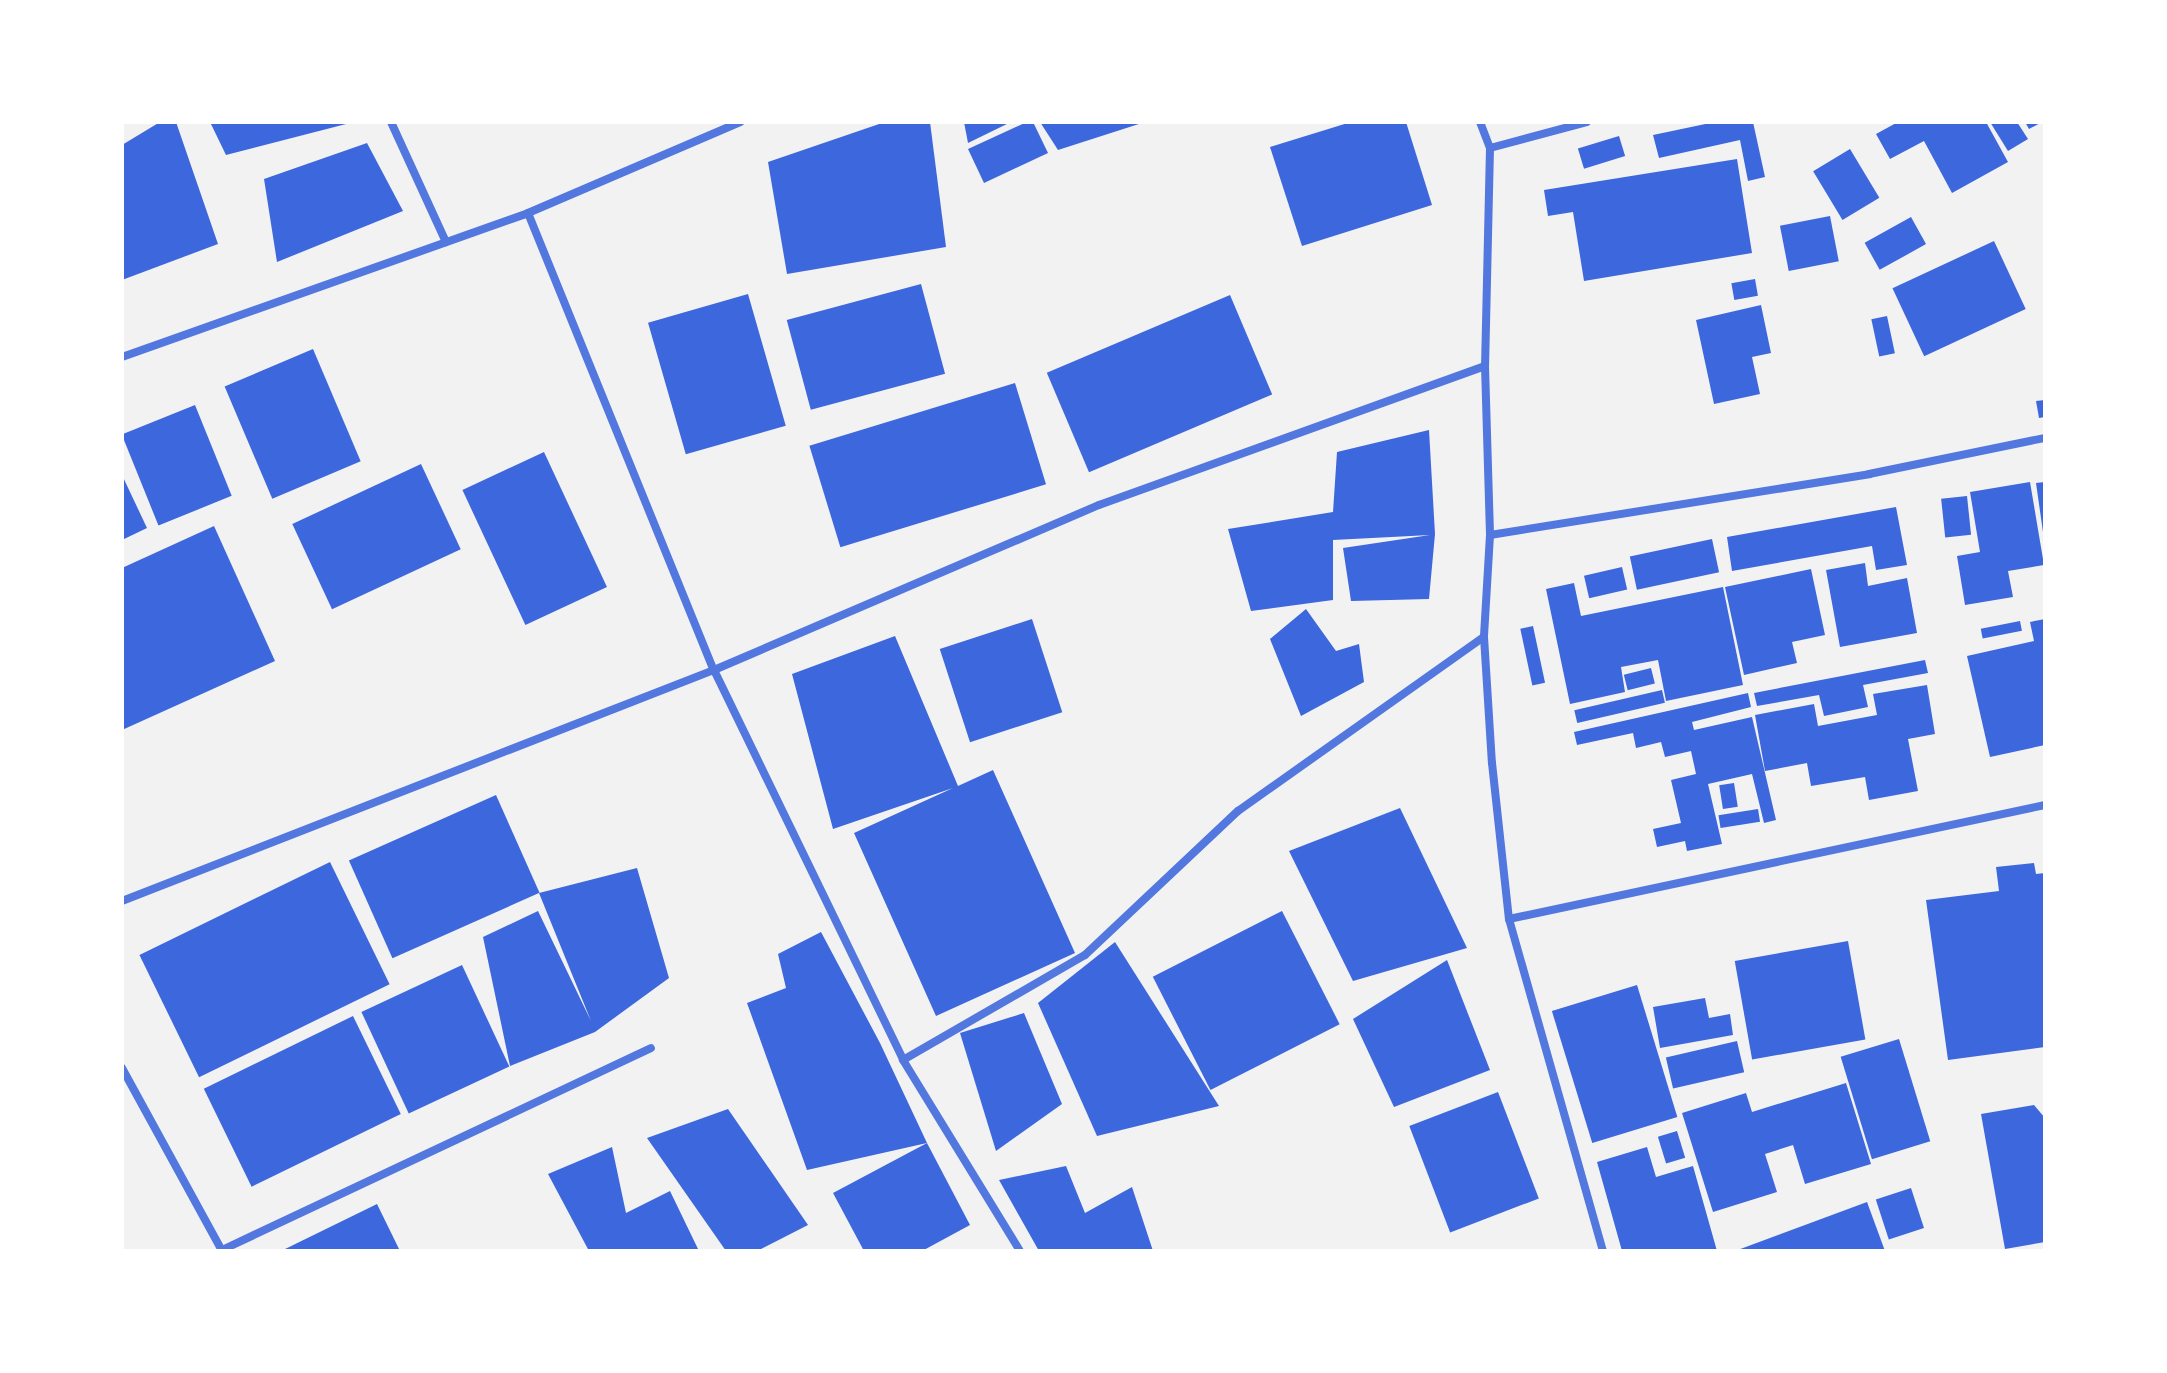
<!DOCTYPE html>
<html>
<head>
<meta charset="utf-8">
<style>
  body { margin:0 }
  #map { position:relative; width:2167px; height:1373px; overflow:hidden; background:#f2f2f2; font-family:"Asap Condensed",sans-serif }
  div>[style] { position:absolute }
  .building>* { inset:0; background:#3d67dc; transform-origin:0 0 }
  .minor>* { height:8px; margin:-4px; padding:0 4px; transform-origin:4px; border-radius:4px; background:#5277de }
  span { translate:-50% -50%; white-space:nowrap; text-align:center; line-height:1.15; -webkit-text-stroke:6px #fff; paint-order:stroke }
  .frame { position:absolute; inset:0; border:124px solid #fff; pointer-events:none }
</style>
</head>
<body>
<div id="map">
  <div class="building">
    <div style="clip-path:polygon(160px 122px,176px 122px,218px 244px,122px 280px,122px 145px)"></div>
    <div style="clip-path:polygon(210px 122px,350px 122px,350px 123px,226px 155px)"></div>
    <div style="clip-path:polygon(885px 122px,930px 122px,946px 247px,787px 274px,768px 162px)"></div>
    <div style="clip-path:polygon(964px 122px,1011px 122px,968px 143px)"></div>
    <div style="clip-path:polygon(1027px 122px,1033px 122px,1048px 153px,984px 183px,968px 149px)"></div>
    <div style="clip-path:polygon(1040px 122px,1142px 122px,1142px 123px,1058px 150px)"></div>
    <div style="clip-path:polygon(1351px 122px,1406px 122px,1432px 205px,1302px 246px,1270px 147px)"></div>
    <div style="clip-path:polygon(1715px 122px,1753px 122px,1765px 177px,1748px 181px,1740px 140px,1659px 158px,1653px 135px)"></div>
    <div style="clip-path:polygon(1898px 122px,1986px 122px,2008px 162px,1952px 193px,1924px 141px,1890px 159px,1876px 134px)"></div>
    <div style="clip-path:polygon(1990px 122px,2017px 122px,2028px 139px,2008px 151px)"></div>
    <div style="clip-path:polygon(2025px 122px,2042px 122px,2029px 129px)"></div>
    <div style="left:1619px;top:136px;width:21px;height:43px;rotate:73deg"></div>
    <div style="clip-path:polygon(367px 143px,403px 211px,277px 262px,264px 179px)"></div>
    <div style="left:1850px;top:149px;width:57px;height:43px;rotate:59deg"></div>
    <div style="clip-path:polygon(1737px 159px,1752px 253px,1584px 281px,1573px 212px,1548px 216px,1544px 190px)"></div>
    <div style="left:1830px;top:216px;width:46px;height:51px;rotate:79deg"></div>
    <div style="left:1911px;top:217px;width:31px;height:53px;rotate:61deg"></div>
    <div style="left:1994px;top:241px;width:75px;height:112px;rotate:65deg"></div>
    <div style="left:1755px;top:279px;width:17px;height:24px;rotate:80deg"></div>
    <div style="left:921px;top:284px;width:93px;height:139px;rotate:75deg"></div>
    <div style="left:748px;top:294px;width:137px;height:104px;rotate:74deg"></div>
    <div style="left:1230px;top:295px;width:108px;height:199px;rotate:67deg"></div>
    <div style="clip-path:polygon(1761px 305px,1771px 353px,1752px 357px,1760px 394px,1714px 404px,1696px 320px)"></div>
    <div style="left:1887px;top:316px;width:38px;height:16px;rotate:78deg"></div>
    <div style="left:313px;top:349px;width:122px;height:96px;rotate:67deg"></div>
    <div style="left:1015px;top:383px;width:106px;height:215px;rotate:73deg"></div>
    <div style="clip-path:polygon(2045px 400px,2045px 417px,2039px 418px,2036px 401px)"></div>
    <div style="left:195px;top:405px;width:98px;height:79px;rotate:68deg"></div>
    <div style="clip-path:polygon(1429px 430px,1435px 534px,1429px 599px,1351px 601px,1343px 548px,1430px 535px,1333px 540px,1333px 600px,1251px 611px,1228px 529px,1333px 512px,1337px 452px)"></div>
    <div style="left:544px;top:452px;width:149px;height:90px;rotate:65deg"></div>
    <div style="left:421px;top:464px;width:94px;height:142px;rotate:65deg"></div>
    <div style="clip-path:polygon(122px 475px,147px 528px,122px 540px)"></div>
    <div style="clip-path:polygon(2030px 482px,2044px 565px,2008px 571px,2013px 597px,1965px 605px,1957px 556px,1980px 552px,1970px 492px)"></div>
    <div style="clip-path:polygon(2045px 482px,2045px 532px,2043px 532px,2036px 483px)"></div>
    <div style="left:1967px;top:496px;width:39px;height:26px;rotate:84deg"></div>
    <div style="clip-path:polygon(1896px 507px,1907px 565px,1876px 570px,1872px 546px,1732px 571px,1727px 537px)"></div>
    <div style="clip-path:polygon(214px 526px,275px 661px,122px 730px,122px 568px)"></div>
    <div style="left:1712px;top:539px;width:34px;height:84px;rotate:78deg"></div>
    <div style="clip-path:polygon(1865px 563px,1868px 586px,1907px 578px,1917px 633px,1840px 647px,1826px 570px)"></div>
    <div style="left:1622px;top:567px;width:23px;height:39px;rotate:77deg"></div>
    <div style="clip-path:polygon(1811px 569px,1825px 635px,1792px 642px,1797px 663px,1744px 675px,1725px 587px)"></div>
    <div style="clip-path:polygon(1574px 583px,1581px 616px,1723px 587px,1743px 685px,1666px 701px,1658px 660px,1621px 667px,1625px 692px,1570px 704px,1546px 589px)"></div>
    <div style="clip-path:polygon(1306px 609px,1336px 651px,1359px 644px,1364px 682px,1301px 716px,1270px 639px)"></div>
    <div style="left:1032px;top:619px;width:98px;height:97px;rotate:72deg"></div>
    <div style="clip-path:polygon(2045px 619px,2045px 745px,1990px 757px,1967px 656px,2034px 641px,2030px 622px)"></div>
    <div style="left:2020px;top:621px;width:10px;height:40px;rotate:79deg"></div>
    <div style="left:1533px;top:626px;width:58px;height:13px;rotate:78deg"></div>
    <div style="clip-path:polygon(895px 636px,958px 786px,993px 770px,1075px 953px,936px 1016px,854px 833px,953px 788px,833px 829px,792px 674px)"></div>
    <div style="clip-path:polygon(1925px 660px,1928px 673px,1863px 685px,1868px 707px,1824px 716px,1819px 695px,1757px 706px,1754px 693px)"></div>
    <div style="left:1651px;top:668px;width:16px;height:28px;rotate:76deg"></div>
    <div style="clip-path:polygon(1927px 685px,1935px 734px,1908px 739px,1918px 791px,1869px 800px,1865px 777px,1811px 786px,1807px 763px,1765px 771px,1755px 715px,1814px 704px,1818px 726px,1877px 715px,1873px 694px)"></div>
    <div style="left:1662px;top:690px;width:13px;height:90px;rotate:77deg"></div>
    <div style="clip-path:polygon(1748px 693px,1751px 707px,1692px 722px,1694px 730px,1752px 717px,1776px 820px,1764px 823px,1752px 774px,1708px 784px,1722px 844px,1687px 851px,1685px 841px,1657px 847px,1653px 829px,1681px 823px,1671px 780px,1696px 774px,1691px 751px,1665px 757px,1661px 742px,1636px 748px,1633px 733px,1577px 745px,1574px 732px)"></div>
    <div style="left:1734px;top:783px;width:24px;height:15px;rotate:81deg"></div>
    <div style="left:496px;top:795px;width:107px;height:161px;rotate:66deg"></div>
    <div style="clip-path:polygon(1400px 808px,1467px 948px,1353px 981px,1289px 851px)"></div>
    <div style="left:1758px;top:809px;width:13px;height:40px;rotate:81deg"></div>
    <div style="left:330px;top:862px;width:136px;height:212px;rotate:64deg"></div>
    <div style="clip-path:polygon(2034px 863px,2036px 874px,2045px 873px,2045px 1047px,1948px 1060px,1926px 900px,1999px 891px,1996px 867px)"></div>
    <div style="clip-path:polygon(637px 868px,669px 978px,595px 1032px,510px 1066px,483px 937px,538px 911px,591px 1021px,539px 893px)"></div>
    <div style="left:1282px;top:911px;width:127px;height:145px;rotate:63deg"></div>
    <div style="clip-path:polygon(821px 932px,880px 1043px,927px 1143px,807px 1170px,747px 1003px,786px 988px,778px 954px)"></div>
    <div style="left:1848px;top:941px;width:100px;height:115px;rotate:80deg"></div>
    <div style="clip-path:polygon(1115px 942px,1219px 1106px,1097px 1136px,1038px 1003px)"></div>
    <div style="clip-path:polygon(1447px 960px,1490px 1070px,1394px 1107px,1353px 1019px)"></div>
    <div style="left:462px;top:965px;width:112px;height:111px;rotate:65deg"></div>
    <div style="left:1637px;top:985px;width:138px;height:89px;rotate:73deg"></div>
    <div style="clip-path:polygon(1705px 998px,1709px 1018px,1730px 1014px,1733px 1035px,1660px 1048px,1653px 1007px)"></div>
    <div style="clip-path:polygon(1024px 1013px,1062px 1104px,996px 1151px,960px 1033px)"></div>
    <div style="left:353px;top:1016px;width:109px;height:166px;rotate:64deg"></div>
    <div style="left:1899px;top:1039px;width:107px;height:61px;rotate:73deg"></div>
    <div style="left:1737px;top:1041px;width:32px;height:73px;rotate:77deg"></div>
    <div style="clip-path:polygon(1846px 1083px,1871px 1164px,1805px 1184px,1793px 1145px,1765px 1154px,1777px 1192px,1713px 1212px,1682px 1113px,1746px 1093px,1752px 1112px)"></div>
    <div style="left:1498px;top:1092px;width:114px;height:95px;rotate:69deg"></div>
    <div style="clip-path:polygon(2034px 1105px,2045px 1118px,2045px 1242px,2005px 1249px,1981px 1114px)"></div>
    <div style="clip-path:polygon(728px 1109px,808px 1225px,757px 1251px,726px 1251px,647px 1138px)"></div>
    <div style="left:1677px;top:1131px;width:28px;height:20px;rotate:73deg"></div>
    <div style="clip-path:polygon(927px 1143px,970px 1225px,922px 1251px,864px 1251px,833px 1193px)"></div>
    <div style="clip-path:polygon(612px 1147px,626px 1213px,670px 1191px,699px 1251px,589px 1251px,548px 1174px)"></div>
    <div style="clip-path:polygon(1647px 1147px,1656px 1177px,1693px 1166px,1717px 1251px,1622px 1251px,1597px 1162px)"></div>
    <div style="clip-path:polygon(1066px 1166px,1085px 1213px,1132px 1187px,1153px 1251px,1039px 1251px,999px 1180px)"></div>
    <div style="left:1911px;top:1188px;width:42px;height:37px;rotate:72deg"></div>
    <div style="clip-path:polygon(1867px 1202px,1885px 1251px,1735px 1251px)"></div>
    <div style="clip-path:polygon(377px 1204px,400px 1251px,281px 1251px)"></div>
  </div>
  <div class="minor">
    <div style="left:391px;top:122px;width:132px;rotate:65.4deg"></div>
    <div style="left:1480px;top:122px;width:28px;rotate:69deg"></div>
    <div style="left:1490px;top:148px;width:218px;rotate:91.3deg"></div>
    <div style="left:1485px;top:366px;width:169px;rotate:88.3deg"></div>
    <div style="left:1490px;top:535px;width:102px;rotate:93.4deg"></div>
    <div style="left:1484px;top:637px;width:126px;rotate:86.4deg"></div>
    <div style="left:1492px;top:763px;width:157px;rotate:83.8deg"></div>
    <div style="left:1509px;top:919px;width:345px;rotate:74.2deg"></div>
    <div style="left:1490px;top:148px;width:100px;rotate:-15deg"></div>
    <div style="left:528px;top:213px;width:493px;rotate:67.9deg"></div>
    <div style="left:714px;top:670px;width:433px;rotate:64.1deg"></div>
    <div style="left:903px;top:1060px;width:224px;rotate:58.5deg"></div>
    <div style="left:122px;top:357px;width:431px;rotate:-19.5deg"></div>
    <div style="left:528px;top:213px;width:231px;rotate:-23.2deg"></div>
    <div style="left:1490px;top:535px;width:384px;rotate:-9.1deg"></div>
    <div style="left:1869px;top:474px;width:180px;rotate:-11.6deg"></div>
    <div style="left:122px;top:901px;width:635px;rotate:-21.32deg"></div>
    <div style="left:714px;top:670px;width:419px;rotate:-23.2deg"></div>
    <div style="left:1099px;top:505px;width:410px;rotate:-19.8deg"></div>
    <div style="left:1509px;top:919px;width:548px;rotate:-12.01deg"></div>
    <div style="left:903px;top:1060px;width:210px;rotate:-30deg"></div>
    <div style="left:1085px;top:955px;width:210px;rotate:-43.3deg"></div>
    <div style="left:1238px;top:811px;width:301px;rotate:-35.3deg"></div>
    <div style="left:122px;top:1068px;width:209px;rotate:61.3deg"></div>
    <div style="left:222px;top:1250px;width:474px;rotate:-25.2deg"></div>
  </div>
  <div class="frame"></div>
</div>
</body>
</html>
